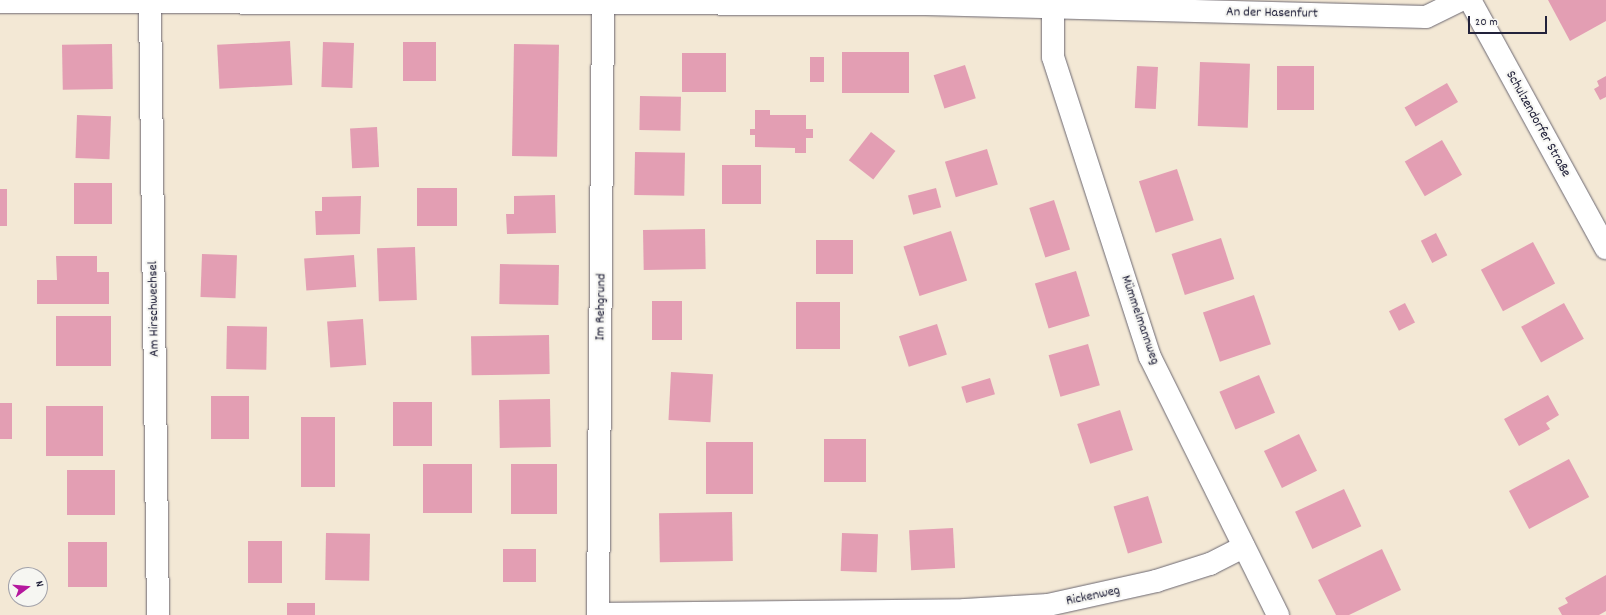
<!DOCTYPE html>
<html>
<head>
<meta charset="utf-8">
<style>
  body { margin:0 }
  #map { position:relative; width:1606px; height:615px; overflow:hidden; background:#f3e8d5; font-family:Dekko,sans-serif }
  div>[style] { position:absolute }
  .building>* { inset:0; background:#e39eb3; transform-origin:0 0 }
  .roads { filter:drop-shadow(0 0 1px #6b6771) drop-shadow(0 0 1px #6b6771) }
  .minor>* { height:22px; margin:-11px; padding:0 11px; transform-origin:11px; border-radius:11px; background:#fff }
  span { translate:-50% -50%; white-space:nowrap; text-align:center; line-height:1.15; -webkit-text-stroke:4px #f6f6f2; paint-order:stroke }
  .street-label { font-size:14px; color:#22223b }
  .north { position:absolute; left:8px; top:567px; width:40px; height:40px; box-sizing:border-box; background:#f6f6f2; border:1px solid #a1a1a9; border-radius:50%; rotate:74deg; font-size:11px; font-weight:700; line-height:16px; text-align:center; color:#22223b }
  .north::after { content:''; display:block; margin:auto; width:14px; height:18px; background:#b5179e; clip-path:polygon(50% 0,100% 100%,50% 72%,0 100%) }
  .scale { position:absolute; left:1468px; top:16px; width:79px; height:18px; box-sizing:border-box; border:2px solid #22223b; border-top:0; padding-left:5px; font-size:12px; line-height:14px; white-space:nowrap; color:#22223b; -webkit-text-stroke:3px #f6f6f2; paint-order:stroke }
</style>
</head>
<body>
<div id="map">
  <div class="building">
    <div style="clip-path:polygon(1548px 0,1606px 0,1606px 21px,1570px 41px)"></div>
    <div style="left:290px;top:41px;width:44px;height:73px;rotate:87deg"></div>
    <div style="left:323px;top:42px;width:31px;height:45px;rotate:2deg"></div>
    <div style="left:403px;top:42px;width:33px;height:39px"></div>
    <div style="left:112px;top:44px;width:45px;height:50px;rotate:89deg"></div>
    <div style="left:514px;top:44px;width:45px;height:112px;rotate:1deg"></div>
    <div style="left:842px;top:52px;width:67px;height:41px"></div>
    <div style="left:682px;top:53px;width:44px;height:39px"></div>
    <div style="left:810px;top:57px;width:14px;height:25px"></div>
    <div style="left:1200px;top:62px;width:50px;height:64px;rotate:2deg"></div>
    <div style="left:965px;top:65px;width:35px;height:33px;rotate:72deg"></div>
    <div style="left:1137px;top:66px;width:21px;height:42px;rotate:3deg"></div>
    <div style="left:1277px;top:66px;width:37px;height:44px"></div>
    <div style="clip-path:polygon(1606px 76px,1606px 97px,1600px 100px,1594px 89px,1599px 86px,1597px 81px)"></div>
    <div style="left:1447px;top:83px;width:22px;height:49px;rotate:60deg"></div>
    <div style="left:640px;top:96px;width:41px;height:34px;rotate:1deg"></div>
    <div style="clip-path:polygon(755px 110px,770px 110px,770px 115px,806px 115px,806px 129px,813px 129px,813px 138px,806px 138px,806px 153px,795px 153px,795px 148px,755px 147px,755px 135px,750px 135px,750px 129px,755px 129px)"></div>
    <div style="left:77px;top:115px;width:34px;height:43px;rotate:2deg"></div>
    <div style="left:377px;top:127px;width:40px;height:27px;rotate:87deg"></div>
    <div style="left:871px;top:132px;width:31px;height:36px;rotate:38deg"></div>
    <div style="left:1442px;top:140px;width:40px;height:43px;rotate:60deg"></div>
    <div style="left:987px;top:149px;width:37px;height:44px;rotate:73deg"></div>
    <div style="left:635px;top:152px;width:50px;height:43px;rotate:1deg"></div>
    <div style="left:722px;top:165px;width:39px;height:39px"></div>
    <div style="left:1177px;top:169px;width:54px;height:40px;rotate:72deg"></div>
    <div style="left:74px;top:183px;width:38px;height:41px"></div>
    <div style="left:417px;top:188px;width:40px;height:38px"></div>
    <div style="left:936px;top:188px;width:20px;height:29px;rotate:75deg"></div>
    <div style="left:0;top:189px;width:7px;height:37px"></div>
    <div style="clip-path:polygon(555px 195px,556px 233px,507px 234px,506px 214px,514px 214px,514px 196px)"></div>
    <div style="clip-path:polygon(361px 196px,360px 234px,316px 235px,315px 211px,322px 211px,322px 197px)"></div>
    <div style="left:1054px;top:200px;width:52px;height:26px;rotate:72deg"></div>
    <div style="left:705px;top:229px;width:40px;height:62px;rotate:89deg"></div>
    <div style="left:951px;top:231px;width:52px;height:50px;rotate:72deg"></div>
    <div style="left:1436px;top:233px;width:25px;height:17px;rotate:63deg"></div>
    <div style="left:1221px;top:238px;width:43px;height:52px;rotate:72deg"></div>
    <div style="left:816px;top:240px;width:37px;height:34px"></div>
    <div style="left:1533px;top:242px;width:47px;height:59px;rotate:62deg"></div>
    <div style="left:415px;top:247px;width:53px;height:38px;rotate:88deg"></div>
    <div style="left:202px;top:254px;width:35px;height:43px;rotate:2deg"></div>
    <div style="left:354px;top:255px;width:32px;height:50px;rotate:86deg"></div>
    <div style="clip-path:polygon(56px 256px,97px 256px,97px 272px,109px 272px,109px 304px,37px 304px,37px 280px,57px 280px)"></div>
    <div style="left:500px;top:264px;width:59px;height:40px;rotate:1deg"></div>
    <div style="left:1076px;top:271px;width:47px;height:43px;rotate:73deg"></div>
    <div style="left:1254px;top:295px;width:52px;height:54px;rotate:71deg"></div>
    <div style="left:652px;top:301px;width:30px;height:39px"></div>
    <div style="left:796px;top:302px;width:44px;height:47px"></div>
    <div style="left:1405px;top:303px;width:22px;height:18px;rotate:63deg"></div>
    <div style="left:1564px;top:303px;width:41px;height:49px;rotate:61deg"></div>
    <div style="left:111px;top:316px;width:50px;height:55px;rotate:90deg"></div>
    <div style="left:363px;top:319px;width:46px;height:36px;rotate:86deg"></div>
    <div style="left:937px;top:324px;width:32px;height:40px;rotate:72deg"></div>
    <div style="left:227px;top:326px;width:40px;height:43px;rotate:1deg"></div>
    <div style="left:549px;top:335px;width:39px;height:78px;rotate:89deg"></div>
    <div style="left:1088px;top:344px;width:43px;height:41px;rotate:74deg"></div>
    <div style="left:671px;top:372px;width:42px;height:48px;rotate:3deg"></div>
    <div style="left:1259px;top:375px;width:41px;height:43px;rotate:67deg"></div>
    <div style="left:990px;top:378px;width:17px;height:30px;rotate:73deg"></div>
    <div style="clip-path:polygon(1548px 395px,1559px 415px,1546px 423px,1550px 429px,1519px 446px,1504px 419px)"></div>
    <div style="left:211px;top:396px;width:38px;height:43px"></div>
    <div style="left:550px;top:399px;width:48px;height:51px;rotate:89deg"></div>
    <div style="left:393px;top:402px;width:39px;height:44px"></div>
    <div style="left:0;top:403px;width:12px;height:36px"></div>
    <div style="left:46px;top:406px;width:57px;height:50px"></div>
    <div style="left:1120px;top:410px;width:42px;height:45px;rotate:72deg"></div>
    <div style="left:301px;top:417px;width:34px;height:70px"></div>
    <div style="left:1299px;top:434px;width:41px;height:39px;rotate:64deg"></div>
    <div style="left:866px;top:439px;width:43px;height:42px;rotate:90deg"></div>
    <div style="left:706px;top:442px;width:47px;height:52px"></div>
    <div style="left:1569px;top:459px;width:43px;height:68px;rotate:62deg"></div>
    <div style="left:423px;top:464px;width:49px;height:49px"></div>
    <div style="left:511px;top:464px;width:46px;height:50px"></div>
    <div style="left:67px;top:470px;width:48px;height:45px"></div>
    <div style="left:1344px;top:489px;width:41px;height:54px;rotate:65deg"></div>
    <div style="left:1148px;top:496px;width:49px;height:36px;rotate:73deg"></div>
    <div style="left:732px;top:512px;width:49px;height:73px;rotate:89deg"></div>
    <div style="left:953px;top:528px;width:40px;height:44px;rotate:87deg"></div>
    <div style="left:326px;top:533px;width:44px;height:47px;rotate:1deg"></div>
    <div style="left:842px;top:533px;width:36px;height:38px;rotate:2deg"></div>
    <div style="left:248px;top:541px;width:34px;height:42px"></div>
    <div style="left:68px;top:542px;width:39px;height:45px"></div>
    <div style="left:503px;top:549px;width:33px;height:33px"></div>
    <div style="clip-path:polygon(1382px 549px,1401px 590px,1349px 615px,1336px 615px,1318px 580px)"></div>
    <div style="clip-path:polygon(1606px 575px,1606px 611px,1599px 615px,1562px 615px,1558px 608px,1568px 603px,1565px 598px)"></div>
    <div style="left:315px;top:603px;width:12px;height:28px;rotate:90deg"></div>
  </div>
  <div class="roads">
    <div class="minor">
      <div style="left:1470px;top:0;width:283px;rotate:61.3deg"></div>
      <div style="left:0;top:2px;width:926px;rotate:0.12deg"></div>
      <div style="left:926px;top:4px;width:500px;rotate:1.49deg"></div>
      <div style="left:1426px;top:17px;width:39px;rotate:-26deg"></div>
      <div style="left:150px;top:3px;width:612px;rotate:89.25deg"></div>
      <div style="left:1053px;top:8px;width:49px;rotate:90deg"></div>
      <div style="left:1053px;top:57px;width:315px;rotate:72.1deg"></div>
      <div style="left:1150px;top:357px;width:288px;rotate:63.6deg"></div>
      <div style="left:598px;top:614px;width:367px;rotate:-0.6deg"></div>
      <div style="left:965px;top:610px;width:83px;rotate:-3.4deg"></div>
      <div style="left:1048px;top:605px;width:111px;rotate:-12.5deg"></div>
      <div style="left:1156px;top:581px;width:57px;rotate:-17.5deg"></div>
      <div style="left:1210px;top:564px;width:38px;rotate:-27deg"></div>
      <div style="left:598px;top:615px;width:615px;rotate:-89.53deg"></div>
    </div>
  </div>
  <div class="street-label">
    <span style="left:1272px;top:13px;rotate:1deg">An der Hasenfurt</span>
    <span style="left:1538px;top:124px;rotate:61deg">Schulzendorfer Straße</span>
    <span style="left:601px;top:307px;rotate:-89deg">Im Rehgrund</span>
    <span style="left:154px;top:309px;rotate:-91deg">Am Hirschwechsel</span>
    <span style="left:1140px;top:320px;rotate:71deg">Mümmelmannweg</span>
    <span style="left:1093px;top:596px;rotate:-12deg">Rickenweg</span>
  </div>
  <div class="north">N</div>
  <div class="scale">20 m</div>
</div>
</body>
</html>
